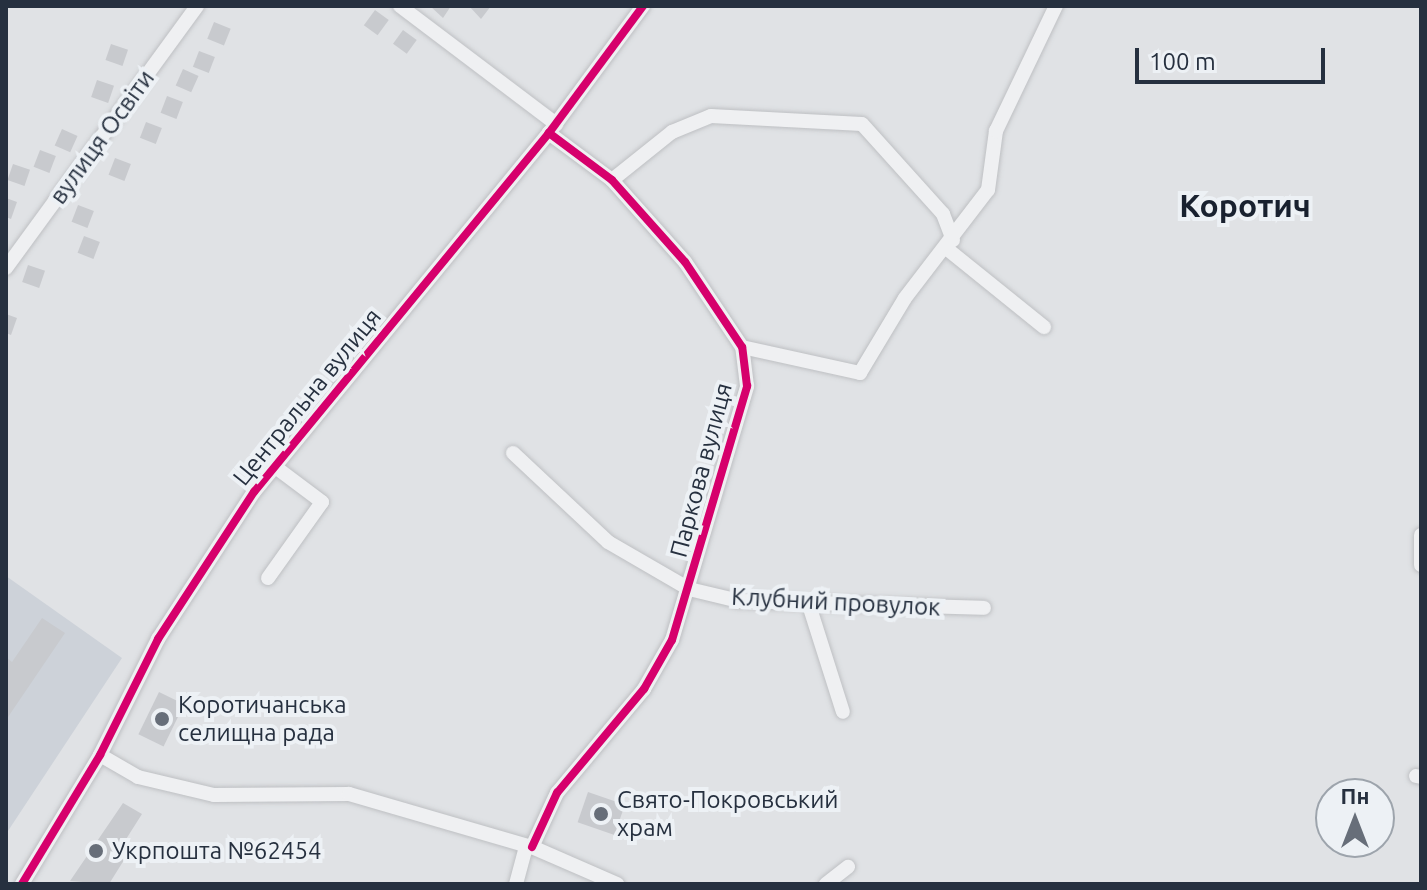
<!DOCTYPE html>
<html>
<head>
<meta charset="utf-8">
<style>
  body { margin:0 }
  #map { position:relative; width:1427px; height:890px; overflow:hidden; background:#e0e2e5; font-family:Ubuntu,sans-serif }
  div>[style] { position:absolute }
  .built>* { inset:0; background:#cdd2d9 }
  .building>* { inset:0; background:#c8cace; transform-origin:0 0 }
  .roads { filter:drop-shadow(0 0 2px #bec0c3) drop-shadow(0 0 2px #bec0c3) }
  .minor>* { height:14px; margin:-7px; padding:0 7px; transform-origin:7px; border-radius:7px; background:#eff0f2 }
  .cycleway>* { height:8px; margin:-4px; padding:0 4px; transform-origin:4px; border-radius:4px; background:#d6006c }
  .dots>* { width:22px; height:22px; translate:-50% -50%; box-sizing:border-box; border:4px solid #edf1f5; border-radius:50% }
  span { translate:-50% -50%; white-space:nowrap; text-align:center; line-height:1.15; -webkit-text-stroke:8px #edf1f5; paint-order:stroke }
  .street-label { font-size:24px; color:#26303f }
  .poi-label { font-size:24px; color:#26303f }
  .left { translate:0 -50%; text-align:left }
  .district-label { font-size:32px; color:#19212f; font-weight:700 }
  .frame { position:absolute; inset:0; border:8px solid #26303f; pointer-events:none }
  .north { position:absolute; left:1315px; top:778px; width:80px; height:80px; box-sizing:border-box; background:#edf1f5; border:2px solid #9da4ac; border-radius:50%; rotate:0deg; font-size:22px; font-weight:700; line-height:32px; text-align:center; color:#26303f }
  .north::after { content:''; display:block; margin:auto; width:28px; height:36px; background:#676e79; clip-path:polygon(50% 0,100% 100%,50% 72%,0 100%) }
  .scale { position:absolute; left:1135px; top:48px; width:190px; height:36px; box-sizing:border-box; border:4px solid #26303f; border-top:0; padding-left:10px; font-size:24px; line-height:28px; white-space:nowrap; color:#26303f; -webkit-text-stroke:6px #edf1f5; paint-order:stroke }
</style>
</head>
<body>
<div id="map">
  <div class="built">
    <div style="clip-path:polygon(6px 576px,122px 658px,6px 834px)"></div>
  </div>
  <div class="building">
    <div style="clip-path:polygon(430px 6px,451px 6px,443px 18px)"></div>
    <div style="clip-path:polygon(469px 6px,491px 6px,481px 19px)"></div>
    <div style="left:375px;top:10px;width:17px;height:19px;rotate:36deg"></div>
    <div style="left:214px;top:22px;width:18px;height:18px;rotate:22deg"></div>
    <div style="left:403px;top:30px;width:17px;height:17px;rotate:36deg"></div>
    <div style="left:111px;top:44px;width:18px;height:17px;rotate:19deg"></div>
    <div style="left:199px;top:51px;width:17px;height:17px;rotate:21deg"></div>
    <div style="left:183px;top:69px;width:17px;height:18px;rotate:24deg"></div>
    <div style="left:97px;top:80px;width:18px;height:18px;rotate:19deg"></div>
    <div style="left:167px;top:96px;width:17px;height:18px;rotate:21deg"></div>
    <div style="left:146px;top:122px;width:17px;height:17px;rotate:21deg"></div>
    <div style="left:62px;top:129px;width:17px;height:18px;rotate:24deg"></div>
    <div style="left:40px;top:150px;width:17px;height:18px;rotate:21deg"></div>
    <div style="left:115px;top:158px;width:17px;height:18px;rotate:21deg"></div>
    <div style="left:13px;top:164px;width:18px;height:17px;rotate:19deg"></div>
    <div style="clip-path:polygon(6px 198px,17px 202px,11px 219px,6px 217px)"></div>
    <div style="left:78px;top:205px;width:17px;height:18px;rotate:21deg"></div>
    <div style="left:84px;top:236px;width:17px;height:18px;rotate:21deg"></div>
    <div style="left:28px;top:265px;width:18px;height:18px;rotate:19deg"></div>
    <div style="clip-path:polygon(6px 314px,17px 318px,11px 335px,6px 333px)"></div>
    <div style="clip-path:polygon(42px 618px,65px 633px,6px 720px,6px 657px,12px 662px)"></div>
    <div style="left:159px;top:692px;width:28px;height:47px;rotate:26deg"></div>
    <div style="left:588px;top:792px;width:39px;height:32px;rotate:19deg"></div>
    <div style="clip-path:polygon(123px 803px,142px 814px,116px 855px,124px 860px,109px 884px,70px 881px)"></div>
  </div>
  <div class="roads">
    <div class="minor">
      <div style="left:400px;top:6px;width:196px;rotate:37.1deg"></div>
      <div style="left:612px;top:180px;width:77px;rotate:-38.7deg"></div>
      <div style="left:672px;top:132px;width:42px;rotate:-22.3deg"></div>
      <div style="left:711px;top:116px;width:151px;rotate:3deg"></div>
      <div style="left:862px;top:124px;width:121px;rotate:48deg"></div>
      <div style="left:943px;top:214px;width:28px;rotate:69deg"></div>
      <div style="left:946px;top:248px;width:126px;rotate:38.9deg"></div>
      <div style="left:6px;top:268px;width:324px;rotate:-53.9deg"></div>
      <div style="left:742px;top:347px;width:121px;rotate:12.4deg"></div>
      <div style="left:860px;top:373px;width:87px;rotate:-59deg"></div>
      <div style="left:905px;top:298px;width:136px;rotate:-52.5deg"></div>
      <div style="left:988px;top:190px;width:60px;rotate:-82.3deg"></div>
      <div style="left:996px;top:131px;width:139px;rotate:-64.4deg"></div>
      <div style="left:513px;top:453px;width:130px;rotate:43.1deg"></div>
      <div style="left:608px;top:542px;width:94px;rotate:30.1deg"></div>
      <div style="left:689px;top:589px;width:51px;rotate:13.5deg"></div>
      <div style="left:739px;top:601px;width:245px;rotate:1.6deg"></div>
      <div style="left:1421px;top:535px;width:30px;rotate:90deg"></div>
      <div style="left:268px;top:578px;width:93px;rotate:-54.6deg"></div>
      <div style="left:322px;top:502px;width:60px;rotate:-143.1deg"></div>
      <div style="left:809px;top:605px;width:112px;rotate:72.4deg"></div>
      <div style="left:100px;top:755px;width:44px;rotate:30.1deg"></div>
      <div style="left:138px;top:777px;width:78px;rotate:13.3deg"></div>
      <div style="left:214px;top:795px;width:135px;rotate:-0.4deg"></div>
      <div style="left:349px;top:794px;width:191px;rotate:16.2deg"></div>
      <div style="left:532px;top:847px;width:93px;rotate:23.5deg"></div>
      <div style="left:1416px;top:776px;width:5px;rotate:11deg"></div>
      <div style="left:532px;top:847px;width:60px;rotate:-65.2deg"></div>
      <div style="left:557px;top:793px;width:136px;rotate:-50.1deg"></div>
      <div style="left:644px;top:689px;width:56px;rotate:-60.3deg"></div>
      <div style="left:672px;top:640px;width:265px;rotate:-73.5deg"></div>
      <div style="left:747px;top:386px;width:39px;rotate:-97deg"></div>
      <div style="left:742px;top:347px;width:102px;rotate:-123.8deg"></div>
      <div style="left:685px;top:262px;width:110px;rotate:-131.7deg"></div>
      <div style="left:612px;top:180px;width:79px;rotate:-143.3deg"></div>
      <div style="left:22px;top:884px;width:151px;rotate:-58.8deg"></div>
      <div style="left:100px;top:755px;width:130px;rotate:-63.4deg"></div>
      <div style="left:158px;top:639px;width:176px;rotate:-56.9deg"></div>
      <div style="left:254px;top:492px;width:465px;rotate:-50.6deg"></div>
      <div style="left:549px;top:133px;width:158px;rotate:-53.5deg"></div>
      <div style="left:516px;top:884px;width:39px;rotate:-75deg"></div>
      <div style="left:826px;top:884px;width:28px;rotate:-38deg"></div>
    </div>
  </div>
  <div class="cycleway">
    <div style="left:532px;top:847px;width:60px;rotate:-65.2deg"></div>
    <div style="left:557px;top:793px;width:136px;rotate:-50.1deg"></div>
    <div style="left:644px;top:689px;width:56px;rotate:-60.3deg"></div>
    <div style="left:672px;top:640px;width:265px;rotate:-73.5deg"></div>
    <div style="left:747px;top:386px;width:39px;rotate:-97deg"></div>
    <div style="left:742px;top:347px;width:102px;rotate:-123.8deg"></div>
    <div style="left:685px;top:262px;width:110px;rotate:-131.7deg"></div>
    <div style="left:612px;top:180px;width:79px;rotate:-143.3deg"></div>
    <div style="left:22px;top:884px;width:151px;rotate:-58.8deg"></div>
    <div style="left:100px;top:755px;width:130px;rotate:-63.4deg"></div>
    <div style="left:158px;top:639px;width:176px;rotate:-56.9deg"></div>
    <div style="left:254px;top:492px;width:465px;rotate:-50.6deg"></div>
    <div style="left:549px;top:133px;width:158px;rotate:-53.5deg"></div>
  </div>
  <div class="dots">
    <div style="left:162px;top:719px;background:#676e79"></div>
    <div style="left:601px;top:814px;background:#676e79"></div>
    <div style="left:96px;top:851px;background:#676e79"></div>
  </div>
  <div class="street-label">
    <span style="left:102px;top:137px;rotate:-54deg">вулиця Освіти</span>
    <span style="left:307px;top:397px;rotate:-51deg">Центральна вулиця</span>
    <span style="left:701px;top:470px;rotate:-75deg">Паркова вулиця</span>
    <span style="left:836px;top:602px;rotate:3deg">Клубний провулок</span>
  </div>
  <div class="poi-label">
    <span class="left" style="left:178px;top:719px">Коротичанська<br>селищна рада</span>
    <span class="left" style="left:617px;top:814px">Свято-Покровський<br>храм</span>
    <span class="left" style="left:112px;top:851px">Укрпошта №62454</span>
  </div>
  <div class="district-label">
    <span style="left:1245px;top:205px">Коротич</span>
  </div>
  <div class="frame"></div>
  <div class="north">Пн</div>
  <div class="scale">100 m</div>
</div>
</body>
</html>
